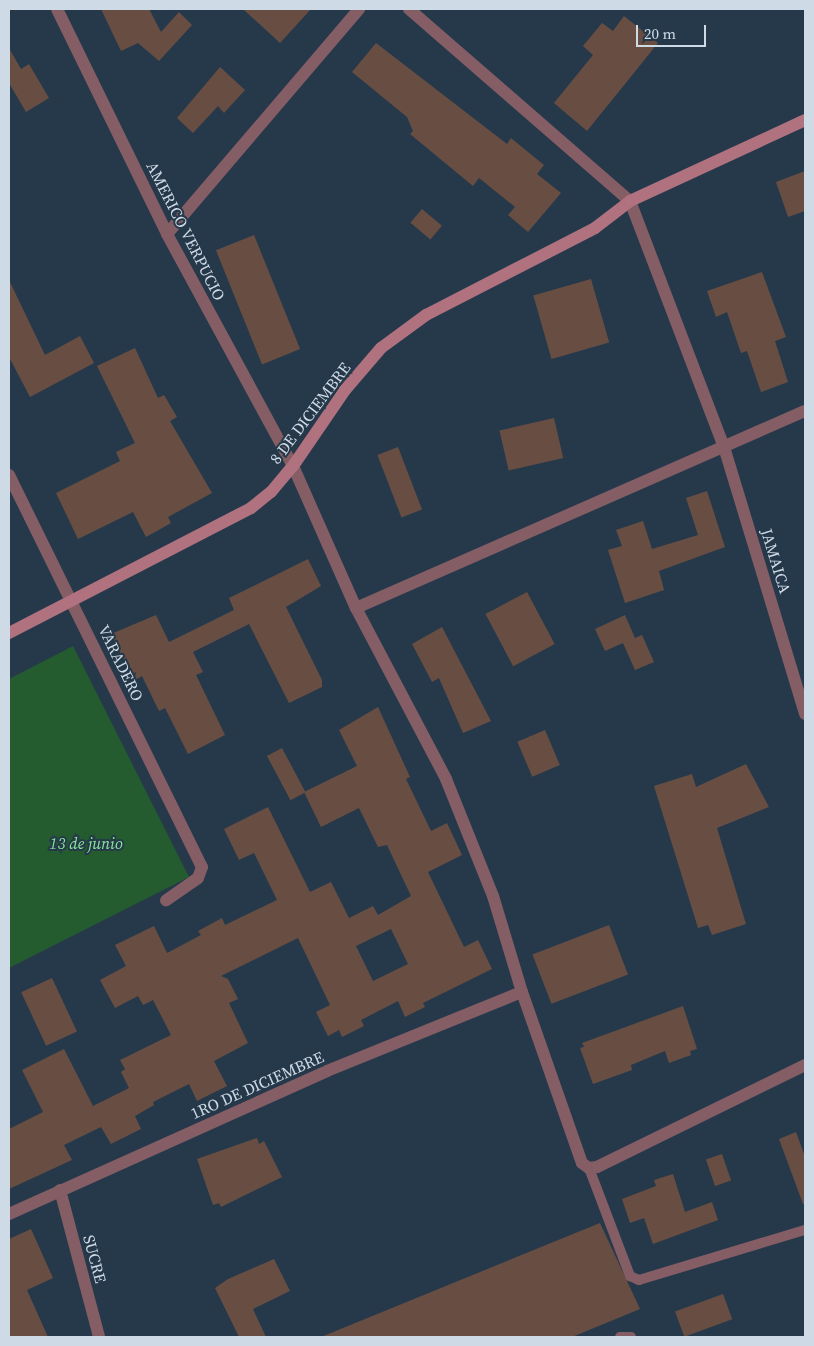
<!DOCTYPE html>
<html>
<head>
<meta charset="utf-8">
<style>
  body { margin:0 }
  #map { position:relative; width:814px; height:1346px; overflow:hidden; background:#26394b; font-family:"Source Serif 4",serif }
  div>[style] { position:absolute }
  .green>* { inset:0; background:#245b2f }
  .building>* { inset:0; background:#684e42; transform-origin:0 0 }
  .service>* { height:10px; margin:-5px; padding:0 5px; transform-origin:5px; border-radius:5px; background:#845d65 }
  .minor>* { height:12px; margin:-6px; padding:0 6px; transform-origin:6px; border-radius:6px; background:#845d65 }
  .secondary>* { height:12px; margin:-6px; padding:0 6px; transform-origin:6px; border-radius:6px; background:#af727e }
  span { translate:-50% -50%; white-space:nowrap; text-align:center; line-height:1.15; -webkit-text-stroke:4px #26394b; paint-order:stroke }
  .street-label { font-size:16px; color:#cedae5 }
  .park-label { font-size:16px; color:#89e997; font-style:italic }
  .frame { position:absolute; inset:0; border:10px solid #cedae5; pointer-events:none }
  .scale { position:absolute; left:636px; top:25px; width:70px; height:22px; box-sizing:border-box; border:2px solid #cedae5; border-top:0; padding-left:6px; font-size:15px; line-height:18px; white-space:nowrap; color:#cedae5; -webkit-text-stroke:4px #26394b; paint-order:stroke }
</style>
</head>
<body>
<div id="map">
  <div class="green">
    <div style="clip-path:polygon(73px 646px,189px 877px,9px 968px,9px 679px)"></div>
  </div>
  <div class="building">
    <div style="clip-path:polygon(101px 9px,149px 9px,161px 32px,179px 12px,192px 25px,159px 61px,138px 43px,121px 51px)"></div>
    <div style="clip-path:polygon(243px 9px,311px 9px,280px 43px)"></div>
    <div style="clip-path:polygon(624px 16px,658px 43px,587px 131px,554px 103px,593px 55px,583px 46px,602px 23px,613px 31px)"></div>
    <div style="clip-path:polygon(376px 43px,507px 144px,511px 138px,544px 165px,537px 174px,561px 193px,528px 232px,508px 215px,515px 207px,479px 178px,473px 186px,410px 134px,413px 131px,407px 117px,352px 72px)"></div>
    <div style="clip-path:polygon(9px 48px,21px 69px,29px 64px,49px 98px,26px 112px,9px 83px)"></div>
    <div style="clip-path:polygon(220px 67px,245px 90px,224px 113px,218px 106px,193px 133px,177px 118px)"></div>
    <div style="clip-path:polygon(805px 171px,805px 211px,788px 217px,776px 182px)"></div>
    <div style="left:422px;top:209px;width:26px;height:18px;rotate:40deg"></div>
    <div style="left:254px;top:235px;width:123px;height:41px;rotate:68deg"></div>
    <div style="clip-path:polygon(762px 272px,786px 337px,775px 341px,788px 382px,761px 392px,747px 351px,741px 353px,727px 312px,716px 317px,707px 291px)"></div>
    <div style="left:591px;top:279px;width:66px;height:60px;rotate:74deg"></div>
    <div style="clip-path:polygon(9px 280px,45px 355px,80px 336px,94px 363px,30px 397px,9px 357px)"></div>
    <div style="clip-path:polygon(135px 348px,158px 398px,164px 395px,177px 417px,170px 421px,212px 493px,168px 517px,171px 523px,146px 537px,133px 512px,78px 539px,56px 493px,120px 461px,116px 452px,135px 443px,97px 366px)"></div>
    <div style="left:554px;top:418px;width:41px;height:56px;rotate:77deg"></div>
    <div style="left:398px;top:447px;width:67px;height:22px;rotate:69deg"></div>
    <div style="clip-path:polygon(707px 491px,725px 547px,659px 571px,664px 590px,625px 603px,608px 550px,622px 546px,616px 530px,643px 521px,652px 549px,698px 535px,686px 498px)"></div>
    <div style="clip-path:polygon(308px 559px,321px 586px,286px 607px,322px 680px,322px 687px,289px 703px,249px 624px,193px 652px,203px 672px,196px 675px,225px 735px,188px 754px,165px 708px,159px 711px,142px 676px,134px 681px,111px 634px,156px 615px,169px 642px,234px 610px,229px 598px)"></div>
    <div style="left:527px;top:592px;width:59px;height:47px;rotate:62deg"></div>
    <div style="clip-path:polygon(625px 615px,635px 638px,642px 635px,654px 662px,635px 670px,623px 643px,605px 651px,595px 629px)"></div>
    <div style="clip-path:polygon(442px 627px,491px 721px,463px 733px,439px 678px,432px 682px,412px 644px)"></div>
    <div style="clip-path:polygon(evenodd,378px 707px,410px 777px,406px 779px,431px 831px,447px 823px,462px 855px,428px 872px,464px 947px,478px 940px,492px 969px,423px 1003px,425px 1007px,405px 1017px,398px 1001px,361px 1020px,364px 1026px,342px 1037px,339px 1030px,328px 1036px,316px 1012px,330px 1005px,298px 938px,221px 976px,228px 979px,238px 999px,229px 1003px,248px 1043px,214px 1061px,227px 1086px,197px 1101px,189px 1084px,153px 1102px,154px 1105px,135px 1116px,141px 1129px,111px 1144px,101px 1127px,64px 1145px,72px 1160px,9px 1189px,9px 1129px,43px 1112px,22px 1070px,64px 1049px,93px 1106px,129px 1088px,121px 1072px,125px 1069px,120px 1060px,171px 1035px,153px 1000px,143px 1005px,138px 996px,115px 1008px,100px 980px,126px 966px,115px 945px,154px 926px,167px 953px,201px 935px,198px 931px,222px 918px,225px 925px,277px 900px,254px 853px,239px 860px,224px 829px,268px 807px,310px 892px,331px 882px,349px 918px,373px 906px,378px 915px,411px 896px,387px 845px,378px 847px,359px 808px,321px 827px,304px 792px,357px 766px,339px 730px,378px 707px,391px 929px,408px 964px,373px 981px,356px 946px,391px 929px)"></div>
    <div style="left:545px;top:730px;width:38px;height:30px;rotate:67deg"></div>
    <div style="left:282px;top:748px;width:50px;height:17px;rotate:62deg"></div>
    <div style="clip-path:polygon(746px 764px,769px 807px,717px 828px,746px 924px,712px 935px,708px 925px,698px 928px,654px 786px,692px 774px,696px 787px)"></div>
    <div style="left:609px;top:925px;width:53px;height:82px;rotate:69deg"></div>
    <div style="left:52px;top:978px;width:59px;height:34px;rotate:65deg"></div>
    <div style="clip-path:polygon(683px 1006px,697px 1049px,690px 1051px,691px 1055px,669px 1063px,665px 1051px,631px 1065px,632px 1070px,593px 1084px,580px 1048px,584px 1047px,582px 1043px)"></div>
    <div style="clip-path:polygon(796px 1132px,805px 1157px,805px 1204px,803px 1204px,779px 1139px)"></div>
    <div style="clip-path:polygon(257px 1138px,259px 1144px,264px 1141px,282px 1177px,221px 1207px,219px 1203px,213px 1205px,197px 1159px)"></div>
    <div style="left:722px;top:1154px;width:28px;height:17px;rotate:71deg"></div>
    <div style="clip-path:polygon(673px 1174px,685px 1212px,712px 1202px,718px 1220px,653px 1244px,644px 1218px,630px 1223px,622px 1199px,656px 1186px,654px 1180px)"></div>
    <div style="clip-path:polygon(600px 1223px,640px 1309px,572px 1337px,321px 1337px)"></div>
    <div style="clip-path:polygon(31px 1229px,53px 1278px,27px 1290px,48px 1337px,9px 1337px,9px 1239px)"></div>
    <div style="clip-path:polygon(274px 1259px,290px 1291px,253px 1309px,266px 1337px,239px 1337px,215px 1288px,228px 1279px)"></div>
    <div style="left:723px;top:1294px;width:27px;height:51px;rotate:70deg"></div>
  </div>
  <div class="service">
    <div style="left:589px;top:1168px;width:116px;rotate:69.2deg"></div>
    <div style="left:630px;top:1276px;width:10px;rotate:24deg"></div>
    <div style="left:639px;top:1280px;width:173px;rotate:-16.8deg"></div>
    <div style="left:620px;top:1337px;width:11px"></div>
  </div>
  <div class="minor">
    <div style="left:57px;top:9px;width:250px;rotate:63.9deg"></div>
    <div style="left:167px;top:234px;width:264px;rotate:61.5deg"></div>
    <div style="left:293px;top:466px;width:155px;rotate:66.1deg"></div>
    <div style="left:356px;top:608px;width:193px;rotate:62.2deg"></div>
    <div style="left:446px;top:779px;width:126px;rotate:68.1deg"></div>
    <div style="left:493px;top:896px;width:100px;rotate:73.2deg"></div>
    <div style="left:522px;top:992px;width:181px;rotate:70.7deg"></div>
    <div style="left:582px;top:1163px;width:9px;rotate:36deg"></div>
    <div style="left:589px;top:1168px;width:8px;rotate:-7deg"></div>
    <div style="left:597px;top:1167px;width:232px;rotate:-26.1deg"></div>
    <div style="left:409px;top:9px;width:293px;rotate:41deg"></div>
    <div style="left:630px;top:201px;width:263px;rotate:69.1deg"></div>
    <div style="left:724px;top:447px;width:279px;rotate:73.1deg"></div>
    <div style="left:167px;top:234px;width:296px;rotate:-49.5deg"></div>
    <div style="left:9px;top:475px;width:437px;rotate:63.8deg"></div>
    <div style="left:202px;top:867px;width:12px;rotate:110deg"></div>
    <div style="left:198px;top:878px;width:39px;rotate:145deg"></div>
    <div style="left:356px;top:608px;width:490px;rotate:-23.7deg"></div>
    <div style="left:60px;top:1190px;width:152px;rotate:75.1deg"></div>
    <div style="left:9px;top:1214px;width:349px;rotate:-24.2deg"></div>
    <div style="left:327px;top:1071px;width:210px;rotate:-22.1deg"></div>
  </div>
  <div class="secondary">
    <div style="left:9px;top:633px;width:272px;rotate:-27.3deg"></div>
    <div style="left:251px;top:508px;width:26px;rotate:-39deg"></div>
    <div style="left:271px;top:492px;width:34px;rotate:-50deg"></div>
    <div style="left:293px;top:466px;width:92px;rotate:-55.6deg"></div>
    <div style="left:345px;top:390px;width:55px;rotate:-49.4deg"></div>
    <div style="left:381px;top:348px;width:56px;rotate:-36.3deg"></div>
    <div style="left:426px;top:315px;width:190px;rotate:-27.2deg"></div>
    <div style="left:595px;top:228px;width:44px;rotate:-37.6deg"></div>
    <div style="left:630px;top:201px;width:193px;rotate:-24.8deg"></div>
  </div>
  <div class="street-label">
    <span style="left:186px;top:231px;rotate:63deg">AMERICO VERPUCIO</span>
    <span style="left:310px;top:413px;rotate:-53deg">8 DE DICIEMBRE</span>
    <span style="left:776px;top:561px;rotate:73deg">JAMAICA</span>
    <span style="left:121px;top:663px;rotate:64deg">VARADERO</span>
    <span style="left:257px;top:1085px;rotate:-24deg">1RO DE DICIEMBRE</span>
    <span style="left:95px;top:1259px;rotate:75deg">SUCRE</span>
  </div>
  <div class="park-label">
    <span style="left:86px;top:843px">13 de junio</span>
  </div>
  <div class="frame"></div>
  <div class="scale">20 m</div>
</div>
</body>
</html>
